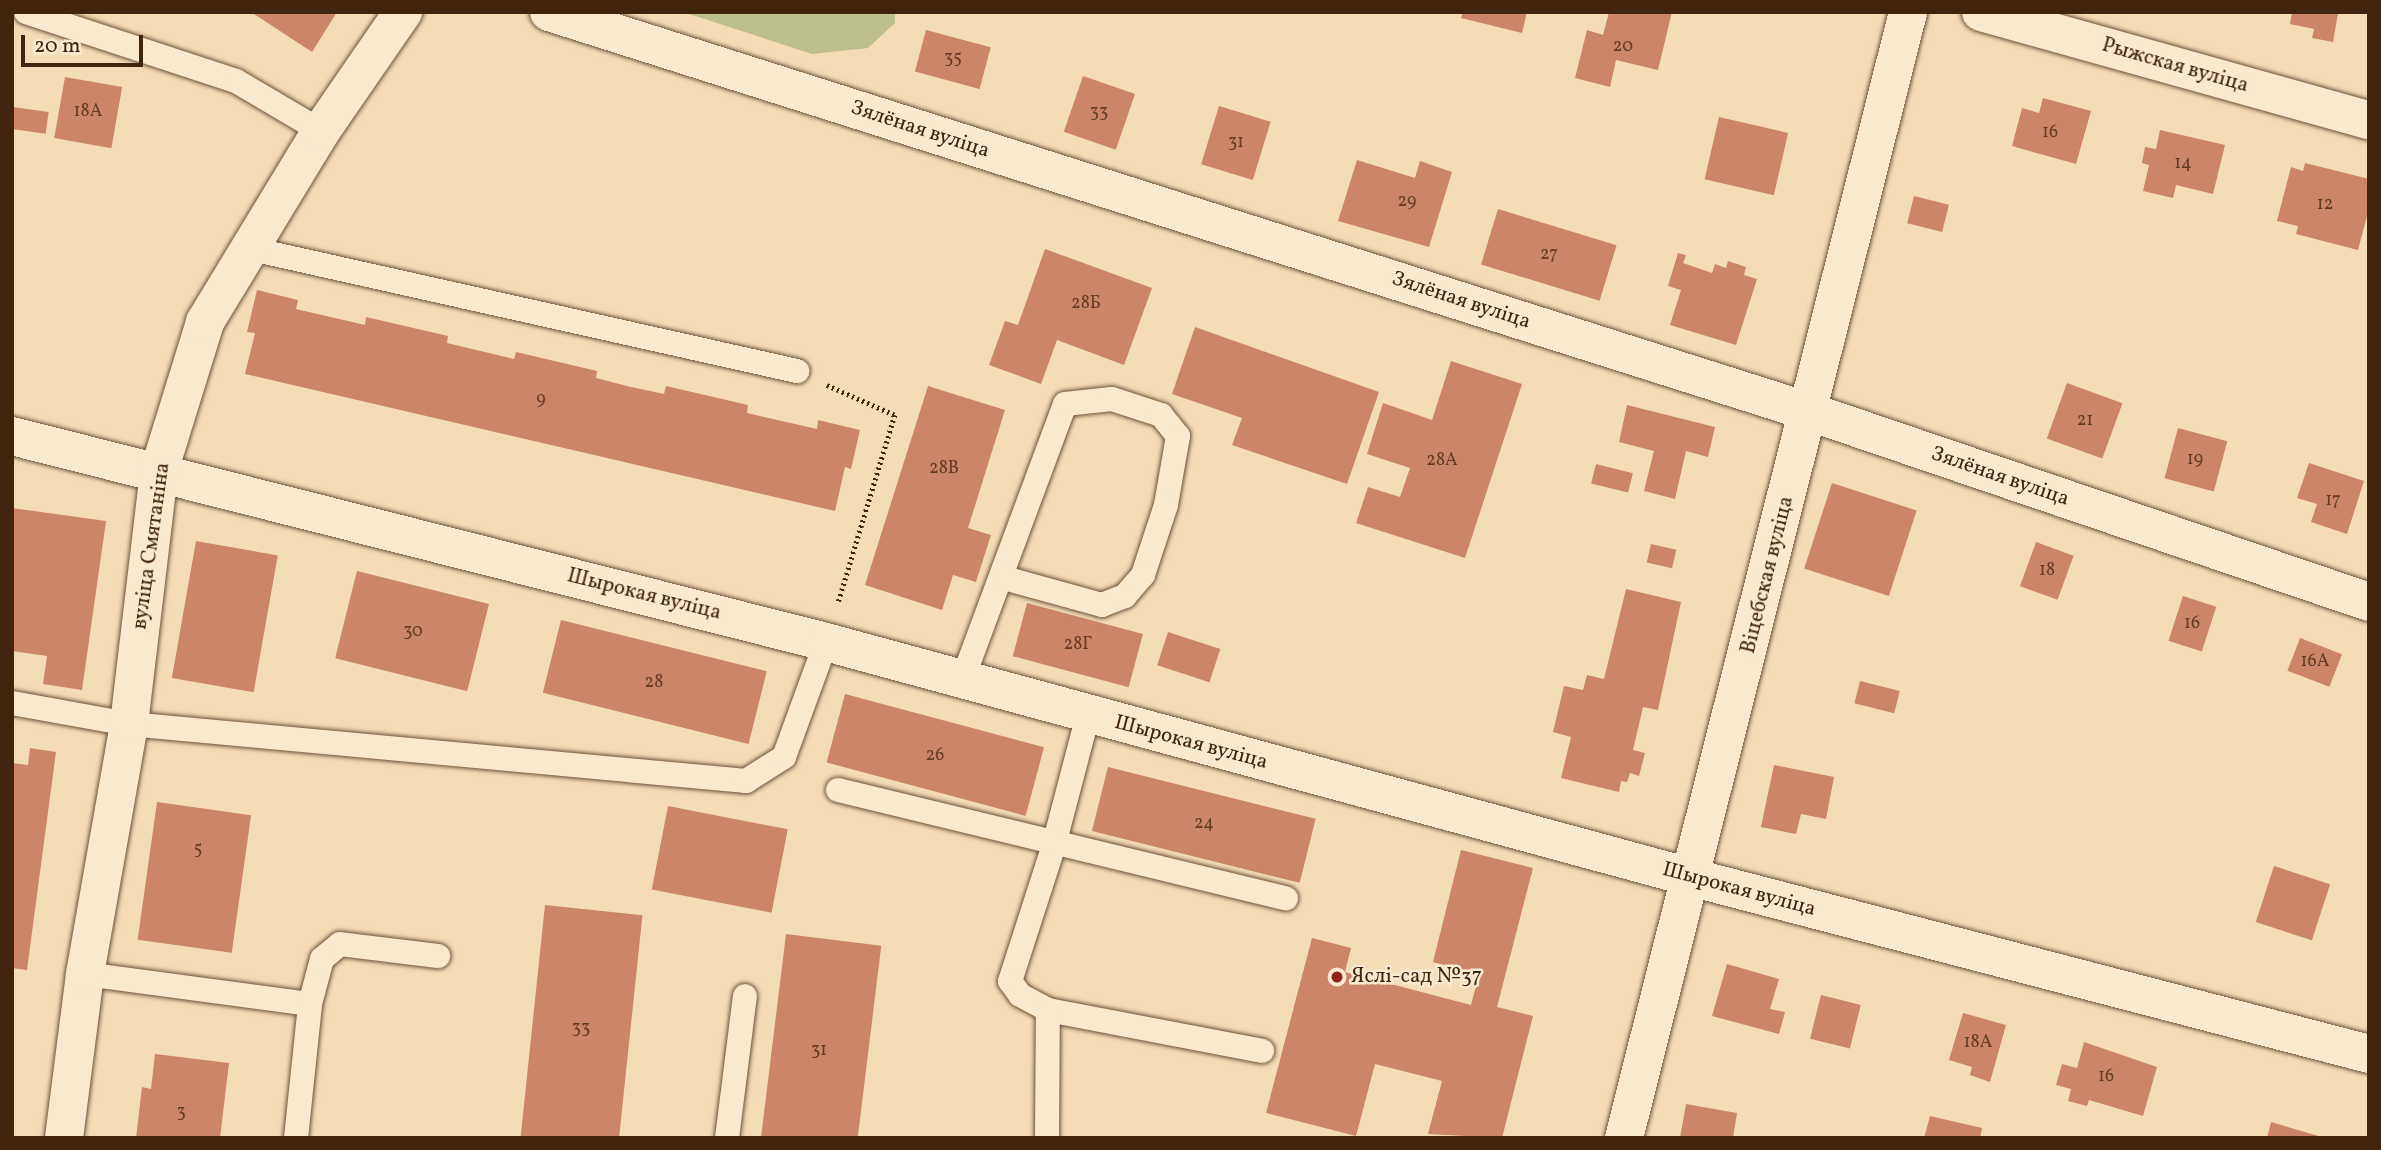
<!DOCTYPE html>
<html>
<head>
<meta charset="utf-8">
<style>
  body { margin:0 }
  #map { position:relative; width:2381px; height:1150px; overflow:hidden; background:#f4ddb5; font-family:Vollkorn,serif }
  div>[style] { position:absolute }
  .green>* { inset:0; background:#bec08c }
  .building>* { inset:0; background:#cc8566; transform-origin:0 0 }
  .path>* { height:4.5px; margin-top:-2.25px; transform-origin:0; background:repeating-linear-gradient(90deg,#41240e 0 2px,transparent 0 5.5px) }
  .roads { filter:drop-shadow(0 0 2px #6e5238) drop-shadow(0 0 2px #6e5238) }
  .lane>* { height:24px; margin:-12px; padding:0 12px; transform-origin:12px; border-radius:12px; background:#f8e9cf }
  .street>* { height:38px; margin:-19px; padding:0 19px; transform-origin:19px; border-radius:19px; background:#f8e9cf }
  .dots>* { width:19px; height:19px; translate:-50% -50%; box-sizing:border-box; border:4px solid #f8e9cf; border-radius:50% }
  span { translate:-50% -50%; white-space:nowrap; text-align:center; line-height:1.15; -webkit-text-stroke:5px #f8e9cf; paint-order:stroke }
  .number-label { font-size:18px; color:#643c24 }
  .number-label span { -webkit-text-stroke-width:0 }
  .street-label { font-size:21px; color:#41240e }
  .poi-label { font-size:21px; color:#41240e }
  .left { translate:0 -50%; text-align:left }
  .frame { position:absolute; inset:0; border:14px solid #41240e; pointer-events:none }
  .scale { position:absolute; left:21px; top:35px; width:122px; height:32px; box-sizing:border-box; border:4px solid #41240e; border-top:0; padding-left:9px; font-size:21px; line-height:24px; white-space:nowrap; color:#41240e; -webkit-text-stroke:5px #f8e9cf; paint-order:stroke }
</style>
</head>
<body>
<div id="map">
  <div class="green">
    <div style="clip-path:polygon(683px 12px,895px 12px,895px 23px,868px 48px,812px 54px)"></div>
  </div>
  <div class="building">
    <div style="clip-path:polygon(251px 12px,337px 12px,312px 52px)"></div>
    <div style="clip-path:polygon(1463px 12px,1527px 12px,1522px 33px,1461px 18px)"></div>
    <div style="clip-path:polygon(1609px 12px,1672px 12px,1658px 70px,1616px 60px,1610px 87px,1575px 78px,1587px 30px,1603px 35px)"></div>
    <div style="clip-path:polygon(2292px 12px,2338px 13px,2333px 42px,2312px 38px,2314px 29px,2290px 24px)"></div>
    <div style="left:926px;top:30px;width:67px;height:43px;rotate:15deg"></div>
    <div style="left:1083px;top:76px;width:55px;height:59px;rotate:19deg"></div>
    <div style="left:65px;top:77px;width:58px;height:62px;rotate:10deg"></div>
    <div style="clip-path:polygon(2043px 98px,2091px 111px,2076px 164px,2012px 146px,2022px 108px,2039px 113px)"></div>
    <div style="left:1219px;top:106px;width:54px;height:61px;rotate:17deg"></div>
    <div style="left:13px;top:107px;width:36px;height:22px;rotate:8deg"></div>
    <div style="left:1719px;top:117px;width:71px;height:64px;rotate:13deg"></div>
    <div style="clip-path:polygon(2160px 130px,2225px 145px,2213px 194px,2176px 185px,2173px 198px,2143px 191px,2149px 165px,2142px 163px,2145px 147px,2156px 149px)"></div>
    <div style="clip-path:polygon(1357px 160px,1415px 178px,1420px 161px,1452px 172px,1429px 247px,1338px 221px)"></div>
    <div style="clip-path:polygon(2305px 163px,2369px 179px,2369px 208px,2358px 250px,2296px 234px,2298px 226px,2277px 221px,2291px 167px,2303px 171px)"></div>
    <div style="left:1914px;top:196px;width:36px;height:28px;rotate:14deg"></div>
    <div style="left:1498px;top:209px;width:124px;height:58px;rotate:17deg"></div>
    <div style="clip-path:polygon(1045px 249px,1152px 288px,1124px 365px,1057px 340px,1041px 384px,989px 365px,1005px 321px,1018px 325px)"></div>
    <div style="clip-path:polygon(1678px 253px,1686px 255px,1683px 263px,1712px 273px,1715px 264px,1726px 268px,1728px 261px,1746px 267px,1744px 275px,1757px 279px,1736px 345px,1670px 325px,1681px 290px,1668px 286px)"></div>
    <div style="clip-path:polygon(257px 290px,298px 300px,296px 309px,365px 325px,366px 317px,448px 336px,447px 343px,514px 359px,516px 352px,597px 371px,596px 378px,631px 387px,664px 394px,666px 386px,748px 405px,747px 413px,817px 429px,818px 420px,860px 430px,851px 469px,845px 467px,835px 511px,245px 374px,255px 333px,247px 332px)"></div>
    <div style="clip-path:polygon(1195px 327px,1379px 392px,1347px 484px,1232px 445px,1242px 418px,1172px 394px)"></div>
    <div style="clip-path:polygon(1451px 361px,1522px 384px,1465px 558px,1356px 523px,1368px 487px,1400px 497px,1410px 468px,1367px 454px,1383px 403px,1432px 420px)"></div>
    <div style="left:2067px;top:383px;width:59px;height:59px;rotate:20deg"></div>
    <div style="clip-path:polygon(928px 386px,1005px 410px,968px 528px,991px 535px,976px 582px,953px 575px,942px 610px,865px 585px)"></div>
    <div style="clip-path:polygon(1627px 405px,1715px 427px,1708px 457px,1686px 451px,1675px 499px,1644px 491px,1654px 451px,1619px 442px)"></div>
    <div style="left:2178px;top:428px;width:51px;height:52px;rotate:15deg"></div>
    <div style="clip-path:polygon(2309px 463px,2364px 481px,2347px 534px,2311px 522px,2317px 504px,2297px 498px)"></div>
    <div style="left:1596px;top:464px;width:38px;height:20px;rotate:14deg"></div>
    <div style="left:1832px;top:483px;width:89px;height:90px;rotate:18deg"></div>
    <div style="clip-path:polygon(12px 508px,106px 521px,82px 690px,43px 684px,47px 656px,12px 651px)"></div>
    <div style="left:196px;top:541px;width:83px;height:139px;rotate:10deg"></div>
    <div style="left:2036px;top:542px;width:40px;height:47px;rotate:20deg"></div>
    <div style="left:1651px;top:544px;width:26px;height:19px;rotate:13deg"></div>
    <div style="left:357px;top:571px;width:136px;height:90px;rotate:14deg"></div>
    <div style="clip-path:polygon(1626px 589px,1681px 602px,1658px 710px,1643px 707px,1633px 750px,1645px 753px,1639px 776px,1630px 773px,1627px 782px,1621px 781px,1619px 792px,1561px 778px,1571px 737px,1553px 732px,1564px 686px,1583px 690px,1587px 675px,1604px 679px)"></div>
    <div style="left:2183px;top:596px;width:35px;height:47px;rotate:18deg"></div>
    <div style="left:1027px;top:603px;width:120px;height:55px;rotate:15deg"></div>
    <div style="left:561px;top:620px;width:212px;height:75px;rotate:14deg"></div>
    <div style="left:1168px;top:632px;width:55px;height:35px;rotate:18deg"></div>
    <div style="left:2300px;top:638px;width:45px;height:35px;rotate:21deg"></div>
    <div style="left:1860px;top:681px;width:41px;height:23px;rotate:14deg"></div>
    <div style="left:845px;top:694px;width:206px;height:71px;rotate:15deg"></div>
    <div style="clip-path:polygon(30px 748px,56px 752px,27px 970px,12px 968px,12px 763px,28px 765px)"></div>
    <div style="clip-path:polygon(1774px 765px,1834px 777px,1826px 819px,1801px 814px,1796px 834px,1761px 827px)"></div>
    <div style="left:1108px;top:767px;width:214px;height:66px;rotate:14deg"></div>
    <div style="left:157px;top:802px;width:95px;height:139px;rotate:8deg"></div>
    <div style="left:668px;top:806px;width:122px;height:85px;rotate:11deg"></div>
    <div style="clip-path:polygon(1461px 850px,1533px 868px,1497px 1007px,1533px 1016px,1502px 1138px,1428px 1134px,1442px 1081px,1375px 1064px,1356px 1136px,1266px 1113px,1312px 938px,1351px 948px,1345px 972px,1471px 1005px,1479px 974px,1433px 962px)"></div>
    <div style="left:2274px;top:866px;width:59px;height:59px;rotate:18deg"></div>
    <div style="left:545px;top:905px;width:98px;height:234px;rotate:6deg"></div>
    <div style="left:786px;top:934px;width:96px;height:206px;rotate:7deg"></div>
    <div style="clip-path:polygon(1727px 964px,1779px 979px,1770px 1009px,1785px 1012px,1779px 1034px,1712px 1016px)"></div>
    <div style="left:1821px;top:995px;width:41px;height:45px;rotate:14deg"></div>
    <div style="clip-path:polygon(1963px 1013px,2006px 1025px,1990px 1082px,1970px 1075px,1972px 1067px,1949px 1060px)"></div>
    <div style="clip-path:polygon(2084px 1042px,2157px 1067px,2143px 1116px,2089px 1100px,2087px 1106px,2068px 1101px,2071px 1089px,2056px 1085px,2062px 1064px,2077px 1068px)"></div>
    <div style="clip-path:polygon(155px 1054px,229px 1063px,220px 1138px,136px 1138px,142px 1087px,151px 1089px)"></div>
    <div style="clip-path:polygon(1686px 1104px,1737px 1113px,1733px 1138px,1680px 1138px)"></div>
    <div style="clip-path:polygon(1930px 1116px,1982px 1128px,1980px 1138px,1924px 1138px)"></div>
    <div style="clip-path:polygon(2271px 1122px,2322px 1137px,2322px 1138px,2267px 1138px)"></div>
  </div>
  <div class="path">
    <div style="left:827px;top:385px;width:74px;rotate:23.8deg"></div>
    <div style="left:895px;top:415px;width:197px;rotate:106.8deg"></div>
  </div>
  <div class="roads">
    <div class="lane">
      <div style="left:26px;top:12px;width:221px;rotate:18.2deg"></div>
      <div style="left:236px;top:81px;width:99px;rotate:30.5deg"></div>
      <div style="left:247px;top:248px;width:564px;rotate:12.61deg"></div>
      <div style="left:963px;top:678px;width:292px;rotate:-69.6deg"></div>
      <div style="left:1065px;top:404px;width:47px;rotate:-6.1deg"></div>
      <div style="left:1112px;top:399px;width:52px;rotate:18.1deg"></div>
      <div style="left:1161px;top:415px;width:27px;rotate:51deg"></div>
      <div style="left:1178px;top:436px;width:70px;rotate:99.9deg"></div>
      <div style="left:1166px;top:505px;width:74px;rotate:108.2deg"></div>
      <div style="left:1143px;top:575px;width:28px;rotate:131deg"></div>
      <div style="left:1125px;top:596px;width:25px;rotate:159deg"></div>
      <div style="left:1102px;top:605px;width:102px;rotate:-164.6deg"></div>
      <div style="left:12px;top:703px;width:119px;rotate:10.2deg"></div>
      <div style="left:129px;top:724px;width:620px;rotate:5.28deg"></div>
      <div style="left:746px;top:781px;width:45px;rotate:-32.3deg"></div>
      <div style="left:784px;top:757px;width:122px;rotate:-69.9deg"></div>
      <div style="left:1088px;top:715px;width:134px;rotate:104.7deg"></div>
      <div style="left:1054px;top:845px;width:143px;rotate:107.9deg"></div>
      <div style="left:1010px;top:981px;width:17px;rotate:54deg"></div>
      <div style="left:1020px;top:995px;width:32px;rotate:28deg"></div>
      <div style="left:1048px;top:1010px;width:218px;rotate:10.8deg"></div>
      <div style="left:838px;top:790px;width:461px;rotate:13.6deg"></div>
      <div style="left:85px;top:974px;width:227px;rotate:7.6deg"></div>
      <div style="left:296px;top:1138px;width:135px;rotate:-84deg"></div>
      <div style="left:310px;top:1004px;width:47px;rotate:-75.1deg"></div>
      <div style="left:322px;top:959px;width:23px;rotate:-40deg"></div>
      <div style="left:340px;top:944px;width:99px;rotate:7deg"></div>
      <div style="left:727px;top:1138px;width:143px;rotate:-82.8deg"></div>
      <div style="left:1047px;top:1138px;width:128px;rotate:-89.6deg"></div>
    </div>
    <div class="street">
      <div style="left:549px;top:12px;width:1323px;rotate:17.6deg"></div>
      <div style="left:1810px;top:412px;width:590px;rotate:18.77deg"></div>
      <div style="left:1981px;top:12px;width:403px;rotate:15.6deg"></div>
      <div style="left:12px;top:436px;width:840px;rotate:14.2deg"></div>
      <div style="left:826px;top:642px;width:895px;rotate:15.22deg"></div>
      <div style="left:1690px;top:877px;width:702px;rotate:14.61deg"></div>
      <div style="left:64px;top:1138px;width:165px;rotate:-82.7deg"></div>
      <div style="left:85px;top:974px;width:254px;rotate:-80deg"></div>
      <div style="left:129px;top:724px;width:255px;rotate:-83.2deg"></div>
      <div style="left:159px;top:471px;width:156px;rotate:-72.8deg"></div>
      <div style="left:205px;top:322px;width:223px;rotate:-58.7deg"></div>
      <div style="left:321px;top:131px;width:145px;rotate:-55.4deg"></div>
      <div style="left:1624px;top:1138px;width:1161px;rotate:-75.84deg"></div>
    </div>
  </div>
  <div class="dots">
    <div style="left:1337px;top:977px;background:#8f2418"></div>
  </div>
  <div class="number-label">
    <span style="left:1623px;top:47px">20</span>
    <span style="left:953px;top:59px">35</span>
    <span style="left:88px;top:112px">18А</span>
    <span style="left:1099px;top:113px">33</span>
    <span style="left:2050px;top:133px">16</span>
    <span style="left:1236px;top:143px">31</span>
    <span style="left:2183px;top:164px">14</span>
    <span style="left:1407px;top:202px">29</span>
    <span style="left:2325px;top:205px">12</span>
    <span style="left:1549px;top:255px">27</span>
    <span style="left:1086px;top:304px">28Б</span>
    <span style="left:541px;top:400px">9</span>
    <span style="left:2085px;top:421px">21</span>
    <span style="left:2195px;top:460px">19</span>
    <span style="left:1442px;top:461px">28А</span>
    <span style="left:944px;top:469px">28В</span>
    <span style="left:2333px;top:501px">17</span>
    <span style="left:2047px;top:571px">18</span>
    <span style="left:2192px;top:624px">16</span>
    <span style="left:413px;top:632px">30</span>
    <span style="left:1078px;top:645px">28Г</span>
    <span style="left:2315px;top:662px">16А</span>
    <span style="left:654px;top:683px">28</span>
    <span style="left:935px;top:756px">26</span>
    <span style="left:1204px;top:824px">24</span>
    <span style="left:198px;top:850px">5</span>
    <span style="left:581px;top:1029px">33</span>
    <span style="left:1978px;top:1043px">18А</span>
    <span style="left:819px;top:1051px">31</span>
    <span style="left:2106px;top:1077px">16</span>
    <span style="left:181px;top:1113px">3</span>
  </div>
  <div class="street-label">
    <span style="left:2175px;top:66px;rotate:16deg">Рыжская вуліца</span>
    <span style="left:920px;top:130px;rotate:18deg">Зялёная вуліца</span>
    <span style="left:1461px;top:301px;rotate:18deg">Зялёная вуліца</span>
    <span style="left:2000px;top:477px;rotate:19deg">Зялёная вуліца</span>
    <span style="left:152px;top:546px;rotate:-82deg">вуліца Смятаніна</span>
    <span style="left:1768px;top:575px;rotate:-76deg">Віцебская вуліца</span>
    <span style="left:644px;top:595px;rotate:14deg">Шырокая вуліца</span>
    <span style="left:1191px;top:743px;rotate:15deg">Шырокая вуліца</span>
    <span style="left:1739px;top:890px;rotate:15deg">Шырокая вуліца</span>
  </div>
  <div class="poi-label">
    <span class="left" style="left:1351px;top:977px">Яслі-сад №37</span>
  </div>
  <div class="frame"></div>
  <div class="scale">20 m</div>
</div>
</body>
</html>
